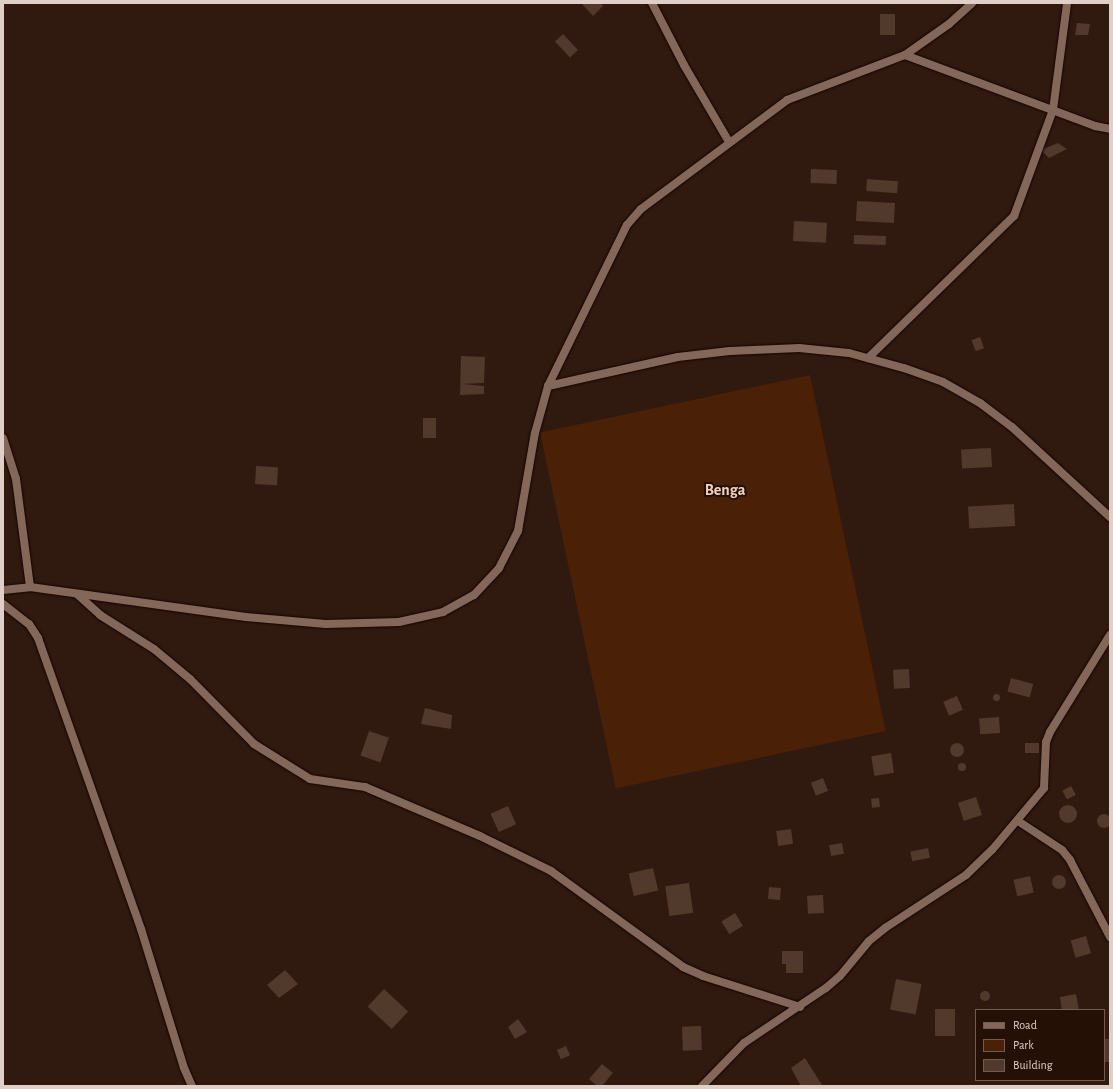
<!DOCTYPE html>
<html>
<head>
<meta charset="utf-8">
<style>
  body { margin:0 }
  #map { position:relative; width:1113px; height:1089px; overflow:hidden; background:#30190e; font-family:"Alegreya Sans",sans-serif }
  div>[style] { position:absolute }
  .green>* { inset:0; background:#4a2006; transform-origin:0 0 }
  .building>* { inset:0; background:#51392c; transform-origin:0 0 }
  .round { border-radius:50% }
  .roads { filter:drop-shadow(0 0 1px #160400) drop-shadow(0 0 1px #160400) }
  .minor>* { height:8px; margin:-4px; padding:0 4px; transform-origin:4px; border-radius:4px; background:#83685a }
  span { translate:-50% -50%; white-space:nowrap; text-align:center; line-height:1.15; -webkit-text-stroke:4px #251005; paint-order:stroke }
  .quarter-label { font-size:16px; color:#f0d1c1; font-weight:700 }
  .frame { position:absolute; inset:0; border:4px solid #dfcfc7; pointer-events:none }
  .legend { position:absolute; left:975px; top:1009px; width:130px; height:72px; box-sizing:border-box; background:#251005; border:1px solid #6f5c53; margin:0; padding:5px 7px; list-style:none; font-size:12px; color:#dfcfc7 }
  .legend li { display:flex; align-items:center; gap:8px; height:20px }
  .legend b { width:20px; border:1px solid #6f5c53 }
</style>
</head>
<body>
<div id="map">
  <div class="green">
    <div style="left:810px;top:375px;width:364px;height:276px;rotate:78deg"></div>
  </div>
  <div class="building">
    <div style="clip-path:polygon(581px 3px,601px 3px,603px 6px,593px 16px)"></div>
    <div style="left:880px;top:14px;width:15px;height:21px"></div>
    <div style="clip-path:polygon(1077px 23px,1090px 24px,1088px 35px,1075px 35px)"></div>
    <div style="left:563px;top:34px;width:22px;height:11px;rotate:47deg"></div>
    <div style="clip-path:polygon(1058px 143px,1067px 149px,1049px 158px,1041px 150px)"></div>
    <div style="left:811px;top:169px;width:26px;height:14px;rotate:2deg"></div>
    <div style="left:867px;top:179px;width:31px;height:12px;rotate:4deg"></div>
    <div style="left:857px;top:201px;width:38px;height:20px;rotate:3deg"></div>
    <div style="left:794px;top:221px;width:33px;height:20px;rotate:3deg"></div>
    <div style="left:854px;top:235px;width:32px;height:9px;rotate:2deg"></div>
    <div style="left:980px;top:337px;width:12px;height:9px;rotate:70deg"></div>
    <div style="clip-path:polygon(461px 356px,485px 357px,484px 383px,462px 384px,484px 386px,484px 394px,460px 395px)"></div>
    <div style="left:423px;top:418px;width:13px;height:20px"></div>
    <div style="left:991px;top:448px;width:19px;height:30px;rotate:87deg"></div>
    <div style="left:256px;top:466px;width:22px;height:18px;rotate:3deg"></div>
    <div style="left:1014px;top:504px;width:22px;height:46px;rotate:87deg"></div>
    <div style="left:909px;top:669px;width:19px;height:16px;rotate:87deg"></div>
    <div style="left:1011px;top:678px;width:23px;height:14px;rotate:15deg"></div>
    <div class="round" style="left:992.5px;top:693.5px;width:7px;height:7px"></div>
    <div style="left:957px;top:696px;width:15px;height:15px;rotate:67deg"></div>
    <div style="clip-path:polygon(425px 708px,452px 715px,451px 729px,421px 724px)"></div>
    <div style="left:999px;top:717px;width:16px;height:20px;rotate:86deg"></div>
    <div style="left:369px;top:731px;width:21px;height:26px;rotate:19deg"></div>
    <div style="left:1025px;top:743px;width:14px;height:10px"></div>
    <div class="round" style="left:950px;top:743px;width:14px;height:14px"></div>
    <div style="left:891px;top:753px;width:20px;height:20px;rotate:81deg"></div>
    <div class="round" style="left:958px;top:763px;width:8px;height:8px"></div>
    <div style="left:823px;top:778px;width:14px;height:13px;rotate:69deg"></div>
    <div style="left:1071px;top:786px;width:10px;height:10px;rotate:61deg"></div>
    <div style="left:976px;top:797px;width:19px;height:19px;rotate:72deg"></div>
    <div style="left:879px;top:798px;width:9px;height:8px;rotate:84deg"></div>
    <div class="round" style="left:1059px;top:805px;width:18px;height:18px"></div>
    <div style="left:508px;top:806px;width:20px;height:19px;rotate:66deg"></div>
    <div class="round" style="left:1097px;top:814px;width:14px;height:14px"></div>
    <div style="left:791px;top:829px;width:15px;height:15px;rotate:82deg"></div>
    <div style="left:842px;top:843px;width:11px;height:13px;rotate:80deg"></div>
    <div style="left:928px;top:848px;width:10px;height:18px;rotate:79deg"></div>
    <div style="left:653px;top:868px;width:23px;height:25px;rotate:77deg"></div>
    <div class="round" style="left:1052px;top:875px;width:14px;height:14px"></div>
    <div style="left:1030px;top:876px;width:17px;height:17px;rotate:77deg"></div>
    <div style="left:689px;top:883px;width:30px;height:24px;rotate:82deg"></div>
    <div style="left:769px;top:887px;width:12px;height:12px;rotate:5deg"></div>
    <div style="left:823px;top:895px;width:18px;height:16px;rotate:87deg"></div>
    <div style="left:735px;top:913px;width:15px;height:16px;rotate:58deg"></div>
    <div style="left:1086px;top:936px;width:18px;height:16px;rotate:74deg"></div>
    <div style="clip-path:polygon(782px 951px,803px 951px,803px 973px,786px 973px,786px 964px,782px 964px)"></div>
    <div style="clip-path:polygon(285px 970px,298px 984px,279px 998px,267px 985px)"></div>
    <div style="left:896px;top:979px;width:26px;height:31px;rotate:11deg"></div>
    <div style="left:384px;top:989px;width:33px;height:24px;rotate:43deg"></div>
    <div class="round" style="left:980px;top:991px;width:10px;height:10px"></div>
    <div style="clip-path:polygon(1076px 994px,1079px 1010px,1062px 1010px,1060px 997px)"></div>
    <div style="left:935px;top:1009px;width:20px;height:27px"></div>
    <div style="clip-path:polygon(518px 1019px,527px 1032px,515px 1039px,508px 1027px)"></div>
    <div style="left:701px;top:1026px;width:24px;height:19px;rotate:88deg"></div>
    <div style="left:1110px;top:1039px;width:23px;height:6px;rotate:90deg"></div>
    <div style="left:566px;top:1046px;width:10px;height:10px;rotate:66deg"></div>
    <div style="clip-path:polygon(805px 1058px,822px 1085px,820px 1086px,801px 1086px,791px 1068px)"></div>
    <div style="clip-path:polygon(602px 1064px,613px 1073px,602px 1086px,597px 1086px,589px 1079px)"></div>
  </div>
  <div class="roads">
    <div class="minor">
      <div style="left:652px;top:3px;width:70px;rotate:62.7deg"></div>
      <div style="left:684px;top:65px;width:89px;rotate:59.7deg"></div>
      <div style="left:905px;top:55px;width:203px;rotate:20.5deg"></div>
      <div style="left:1095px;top:126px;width:15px;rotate:11deg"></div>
      <div style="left:868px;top:358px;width:204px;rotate:-44.2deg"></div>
      <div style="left:1014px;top:216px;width:113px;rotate:-69.8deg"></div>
      <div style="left:1053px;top:110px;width:108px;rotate:-82.5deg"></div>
      <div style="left:548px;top:386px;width:133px;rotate:-12.6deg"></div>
      <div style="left:678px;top:357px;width:52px;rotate:-6.6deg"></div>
      <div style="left:730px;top:351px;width:69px;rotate:-2.5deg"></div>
      <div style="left:799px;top:348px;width:50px;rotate:5.7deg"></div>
      <div style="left:849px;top:353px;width:57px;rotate:15.3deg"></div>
      <div style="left:904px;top:368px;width:41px;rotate:19.7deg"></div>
      <div style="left:943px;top:382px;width:43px;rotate:29.6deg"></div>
      <div style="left:980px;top:403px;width:40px;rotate:37deg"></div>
      <div style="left:1012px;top:427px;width:133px;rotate:42.6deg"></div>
      <div style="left:3px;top:438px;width:43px;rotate:72.4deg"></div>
      <div style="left:16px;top:479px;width:109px;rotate:82.6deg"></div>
      <div style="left:3px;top:590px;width:27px;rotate:-6deg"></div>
      <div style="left:30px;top:587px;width:218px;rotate:7.9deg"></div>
      <div style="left:246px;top:617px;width:80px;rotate:5deg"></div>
      <div style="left:326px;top:624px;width:73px;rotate:-1.6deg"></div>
      <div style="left:399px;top:622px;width:45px;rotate:-12.8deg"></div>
      <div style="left:443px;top:612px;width:35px;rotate:-29deg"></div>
      <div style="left:474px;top:595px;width:37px;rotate:-47deg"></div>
      <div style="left:499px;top:568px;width:42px;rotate:-62.8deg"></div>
      <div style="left:518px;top:531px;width:99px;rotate:-80.2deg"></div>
      <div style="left:535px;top:433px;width:49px;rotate:-74.5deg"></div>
      <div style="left:548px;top:386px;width:179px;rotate:-63.9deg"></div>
      <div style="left:627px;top:225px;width:21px;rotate:-49deg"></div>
      <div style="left:641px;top:209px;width:182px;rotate:-36.7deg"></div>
      <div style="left:787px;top:100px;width:126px;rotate:-20.9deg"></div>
      <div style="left:905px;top:55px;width:54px;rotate:-35.2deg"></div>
      <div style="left:949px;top:24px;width:31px;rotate:-42deg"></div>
      <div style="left:77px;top:594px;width:31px;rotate:42deg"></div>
      <div style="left:100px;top:615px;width:64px;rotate:32.2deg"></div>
      <div style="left:154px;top:649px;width:47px;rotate:39.8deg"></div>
      <div style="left:190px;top:679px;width:91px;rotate:45.4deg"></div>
      <div style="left:254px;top:744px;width:66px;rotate:32deg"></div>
      <div style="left:310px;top:779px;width:56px;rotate:8.3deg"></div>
      <div style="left:365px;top:787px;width:125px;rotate:23.1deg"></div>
      <div style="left:480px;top:836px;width:79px;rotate:26.2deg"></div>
      <div style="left:551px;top:871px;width:163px;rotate:36deg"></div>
      <div style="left:683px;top:967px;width:22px;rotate:24deg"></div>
      <div style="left:703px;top:976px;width:102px;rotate:17.7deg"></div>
      <div style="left:3px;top:604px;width:33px;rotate:38deg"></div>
      <div style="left:29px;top:624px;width:17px;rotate:57deg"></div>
      <div style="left:38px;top:638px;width:309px;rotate:70.5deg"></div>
      <div style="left:141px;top:929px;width:145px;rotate:72.8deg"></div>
      <div style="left:184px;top:1068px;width:20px;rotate:66deg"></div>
      <div style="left:1018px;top:821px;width:53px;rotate:33.4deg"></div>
      <div style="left:1062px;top:850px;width:13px;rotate:51deg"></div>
      <div style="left:1070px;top:860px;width:87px;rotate:62.5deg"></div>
      <div style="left:702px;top:1086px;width:60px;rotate:-45.7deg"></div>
      <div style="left:744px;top:1043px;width:99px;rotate:-33.9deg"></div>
      <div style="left:826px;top:988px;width:18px;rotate:-41deg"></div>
      <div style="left:840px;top:976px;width:45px;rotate:-50.4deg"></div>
      <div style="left:869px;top:941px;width:21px;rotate:-39deg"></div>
      <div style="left:885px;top:928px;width:97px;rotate:-33.2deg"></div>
      <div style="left:966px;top:875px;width:36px;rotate:-44deg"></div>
      <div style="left:992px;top:850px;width:81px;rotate:-50deg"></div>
      <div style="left:1044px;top:788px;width:46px;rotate:-87.5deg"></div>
      <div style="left:1046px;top:742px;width:11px;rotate:-68deg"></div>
      <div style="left:1050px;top:732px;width:114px;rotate:-58.3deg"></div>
    </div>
  </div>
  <div class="quarter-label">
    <span style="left:725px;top:490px">Benga</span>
  </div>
  <div class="frame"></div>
  <ul class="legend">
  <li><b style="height:5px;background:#83685a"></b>Road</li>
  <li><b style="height:11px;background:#4a2006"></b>Park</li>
  <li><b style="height:11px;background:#51392c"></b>Building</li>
  </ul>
</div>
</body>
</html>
